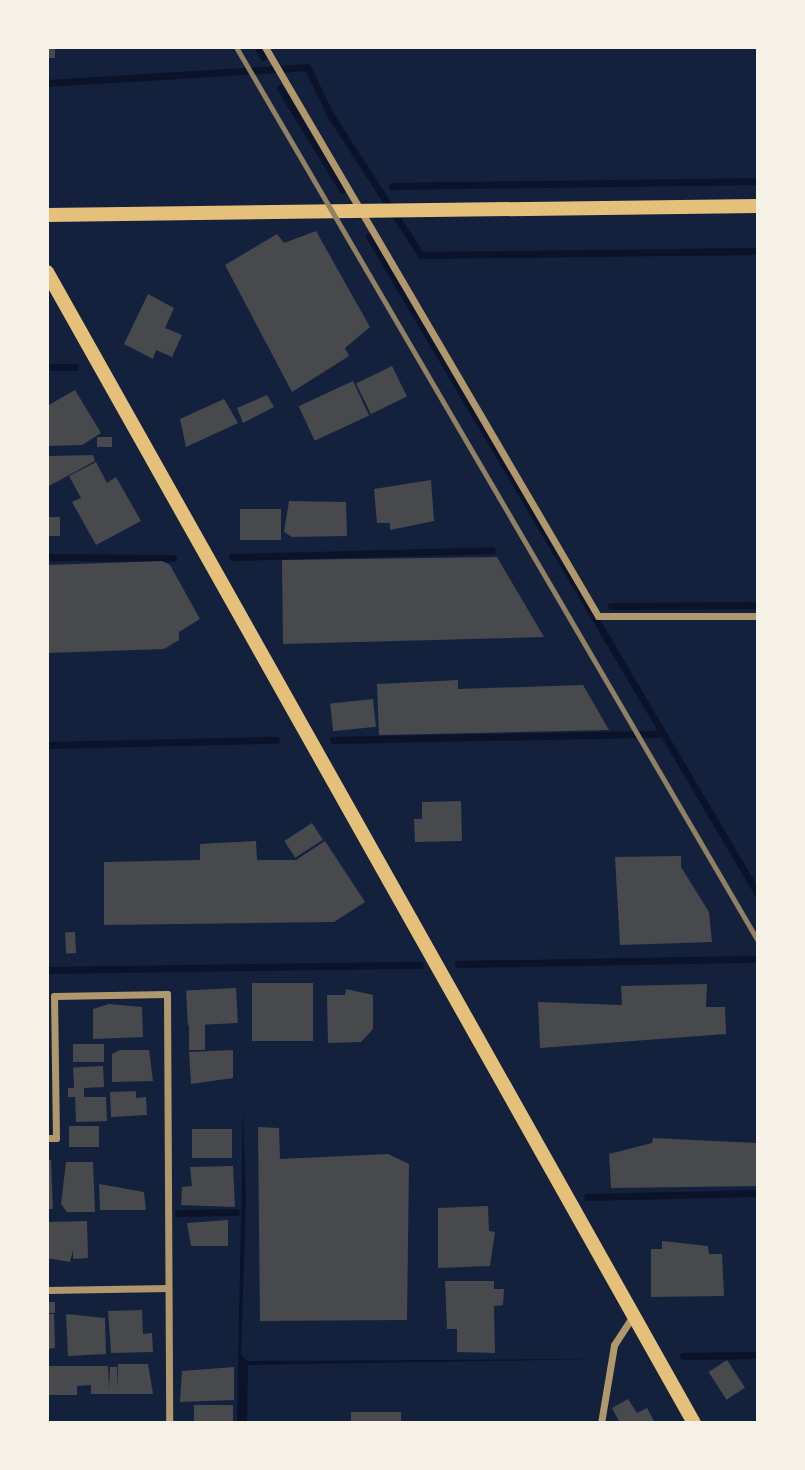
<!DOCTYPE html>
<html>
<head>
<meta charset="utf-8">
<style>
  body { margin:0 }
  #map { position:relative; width:805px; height:1470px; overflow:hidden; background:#14213d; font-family:"Golos Text",sans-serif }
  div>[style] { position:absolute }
  .water>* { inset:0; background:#0b132b }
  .stream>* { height:7px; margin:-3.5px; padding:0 3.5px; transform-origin:3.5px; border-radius:3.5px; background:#0b132b }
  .building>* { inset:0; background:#48494c; transform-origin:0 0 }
  .minor>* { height:7px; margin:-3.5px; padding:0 3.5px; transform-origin:3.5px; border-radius:3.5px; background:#b1986c }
  .secondary>* { height:14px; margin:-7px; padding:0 7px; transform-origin:7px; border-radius:7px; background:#e5c07b }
  .rail>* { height:5px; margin:-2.5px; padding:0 2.5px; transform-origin:2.5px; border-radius:2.5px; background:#918062 }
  span { translate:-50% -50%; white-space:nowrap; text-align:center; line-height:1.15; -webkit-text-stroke:5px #f6f1e7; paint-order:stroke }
  .frame { position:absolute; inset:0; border:49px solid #f6f1e7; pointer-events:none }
</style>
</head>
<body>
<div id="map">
  <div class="water">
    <div style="clip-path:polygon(243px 1109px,246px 1202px,241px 1354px,247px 1361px,607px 1359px,248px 1365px,247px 1423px,237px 1423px)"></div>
  </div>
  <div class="stream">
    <div style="left:258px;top:47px;width:11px;rotate:63deg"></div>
    <div style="left:47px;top:83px;width:260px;rotate:-3.5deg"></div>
    <div style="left:307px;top:67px;width:55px;rotate:63.9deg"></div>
    <div style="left:331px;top:116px;width:166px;rotate:57.1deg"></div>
    <div style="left:421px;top:255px;width:337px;rotate:-0.7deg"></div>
    <div style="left:280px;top:88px;width:119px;rotate:58.5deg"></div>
    <div style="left:392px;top:186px;width:366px;rotate:-0.8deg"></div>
    <div style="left:369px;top:236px;width:764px;rotate:59.41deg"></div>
    <div style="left:47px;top:367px;width:28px"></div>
    <div style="left:47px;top:557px;width:126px;rotate:0.5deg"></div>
    <div style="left:232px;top:557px;width:260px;rotate:-1.5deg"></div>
    <div style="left:611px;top:606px;width:147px;rotate:-0.4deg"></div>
    <div style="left:333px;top:740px;width:326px;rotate:-1.1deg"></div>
    <div style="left:47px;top:745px;width:229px;rotate:-1.3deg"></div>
    <div style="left:458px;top:964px;width:300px;rotate:-1deg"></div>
    <div style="left:47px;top:970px;width:373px;rotate:-0.8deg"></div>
    <div style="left:587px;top:1197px;width:171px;rotate:-1.3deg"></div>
    <div style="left:178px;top:1213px;width:58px;rotate:-1deg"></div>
    <div style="left:683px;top:1356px;width:75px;rotate:-0.8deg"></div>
  </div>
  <div class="building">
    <div style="left:47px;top:47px;width:8px;height:11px"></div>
    <div style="clip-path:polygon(316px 231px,370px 327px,345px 348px,349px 356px,292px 392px,225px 265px,277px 234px,284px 243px)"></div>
    <div style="clip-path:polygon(148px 294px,174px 308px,165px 328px,182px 335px,172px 357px,156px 350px,153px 359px,124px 344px)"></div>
    <div style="left:392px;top:366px;width:34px;height:40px;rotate:64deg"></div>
    <div style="left:353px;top:381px;width:38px;height:60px;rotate:65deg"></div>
    <div style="clip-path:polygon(75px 390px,101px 433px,82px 445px,47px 446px,47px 406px)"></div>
    <div style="clip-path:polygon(267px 395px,274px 407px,243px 423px,237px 408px)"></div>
    <div style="clip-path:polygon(224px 399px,238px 423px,186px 447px,180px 419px)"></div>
    <div style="left:112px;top:437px;width:10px;height:15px;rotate:90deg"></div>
    <div style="clip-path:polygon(93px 455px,95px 461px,47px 487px,47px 456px)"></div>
    <div style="clip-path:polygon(96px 462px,107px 483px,116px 477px,141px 521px,96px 545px,72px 502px,81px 498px,69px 476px)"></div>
    <div style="clip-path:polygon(431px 480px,434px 521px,390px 530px,390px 523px,377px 523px,374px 489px)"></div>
    <div style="clip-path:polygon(289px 501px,346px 502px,347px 536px,292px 537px,284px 532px)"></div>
    <div style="left:240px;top:509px;width:41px;height:31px"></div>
    <div style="left:47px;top:517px;width:13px;height:19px"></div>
    <div style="clip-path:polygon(497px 557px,544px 637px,283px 644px,282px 560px)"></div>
    <div style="clip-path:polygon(162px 561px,170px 565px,200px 619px,179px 632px,179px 640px,164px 649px,47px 653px,47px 565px)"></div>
    <div style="clip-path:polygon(458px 680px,458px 689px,583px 685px,609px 730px,379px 735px,377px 684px)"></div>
    <div style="left:373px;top:699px;width:28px;height:43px;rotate:84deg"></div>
    <div style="clip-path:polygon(461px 801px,462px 841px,415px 842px,414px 819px,422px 819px,422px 802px)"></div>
    <div style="left:312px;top:823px;width:20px;height:33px;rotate:57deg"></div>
    <div style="clip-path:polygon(256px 841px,257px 860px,296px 860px,325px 841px,365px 902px,334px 922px,104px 925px,104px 862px,200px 860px,200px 844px)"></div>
    <div style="clip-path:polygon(681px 856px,681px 867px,709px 912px,712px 942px,620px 945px,615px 857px)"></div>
    <div style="left:75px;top:932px;width:21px;height:10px;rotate:87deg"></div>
    <div style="left:252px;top:983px;width:61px;height:58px"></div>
    <div style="clip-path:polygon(707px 984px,706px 1007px,725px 1007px,726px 1034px,540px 1048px,538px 1002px,622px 1005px,621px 986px)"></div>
    <div style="left:236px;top:988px;width:35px;height:50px;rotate:87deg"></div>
    <div style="clip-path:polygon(346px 989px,373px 995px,373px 1029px,361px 1042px,328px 1043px,327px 995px,345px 995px)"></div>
    <div style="clip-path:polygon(109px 1004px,142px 1007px,143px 1037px,93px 1039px,93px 1009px)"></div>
    <div style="left:189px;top:1024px;width:16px;height:26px"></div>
    <div style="left:104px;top:1044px;width:18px;height:31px;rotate:90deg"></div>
    <div style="clip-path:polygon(120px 1050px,149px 1050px,153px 1081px,112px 1082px,112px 1054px)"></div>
    <div style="clip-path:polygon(233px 1050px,233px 1078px,191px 1084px,189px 1052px)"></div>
    <div style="left:103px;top:1066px;width:21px;height:30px;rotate:87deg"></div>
    <div style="clip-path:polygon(68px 1088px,84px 1088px,84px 1097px,106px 1097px,107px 1121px,76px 1122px,75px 1097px,68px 1097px)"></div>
    <div style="clip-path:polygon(136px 1091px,136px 1098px,146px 1097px,147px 1115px,111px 1117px,110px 1092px)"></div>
    <div style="left:99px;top:1126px;width:21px;height:30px;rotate:90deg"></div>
    <div style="clip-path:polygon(258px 1127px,279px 1128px,280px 1159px,388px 1154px,409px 1164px,407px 1320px,260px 1321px)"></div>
    <div style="left:232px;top:1129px;width:29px;height:40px;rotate:90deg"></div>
    <div style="clip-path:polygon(653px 1138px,757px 1143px,758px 1186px,611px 1188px,609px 1154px,652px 1143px)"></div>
    <div style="clip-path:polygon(47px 1160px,51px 1160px,53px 1209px,47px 1209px)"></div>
    <div style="clip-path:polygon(66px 1162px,93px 1162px,95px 1212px,67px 1212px,61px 1204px)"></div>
    <div style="clip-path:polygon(233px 1166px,235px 1207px,181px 1205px,182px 1187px,192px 1186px,190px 1167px)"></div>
    <div style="clip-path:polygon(99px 1184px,144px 1192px,146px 1210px,100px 1210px)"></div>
    <div style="clip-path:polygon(488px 1206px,489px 1231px,495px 1232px,490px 1266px,438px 1268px,438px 1208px)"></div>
    <div style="clip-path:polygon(228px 1220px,228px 1246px,191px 1246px,187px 1223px)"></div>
    <div style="clip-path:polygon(87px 1221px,88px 1258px,73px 1259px,73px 1250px,70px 1262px,47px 1258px,47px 1222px)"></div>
    <div style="clip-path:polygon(662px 1241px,708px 1246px,709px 1254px,722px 1254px,724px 1296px,651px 1297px,651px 1249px,662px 1249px)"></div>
    <div style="clip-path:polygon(445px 1281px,494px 1281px,494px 1289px,504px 1289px,503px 1305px,494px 1306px,495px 1353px,457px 1352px,457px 1329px,447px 1329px)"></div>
    <div style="left:48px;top:1302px;width:7px;height:11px"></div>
    <div style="clip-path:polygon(142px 1310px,143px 1334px,152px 1333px,153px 1352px,111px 1353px,108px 1311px)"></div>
    <div style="clip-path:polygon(47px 1314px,54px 1314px,55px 1348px,47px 1349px)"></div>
    <div style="clip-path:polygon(66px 1314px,105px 1318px,106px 1354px,68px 1356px)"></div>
    <div style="left:727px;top:1360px;width:33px;height:22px;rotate:57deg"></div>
    <div style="clip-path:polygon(118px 1364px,148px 1364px,153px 1394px,91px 1394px,91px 1385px,77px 1386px,77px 1395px,47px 1395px,47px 1366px,108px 1366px,109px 1389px,110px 1367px,117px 1367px,118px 1389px)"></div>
    <div style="clip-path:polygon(234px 1367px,234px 1400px,180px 1402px,182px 1371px)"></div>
    <div style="clip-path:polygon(628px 1399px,637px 1413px,647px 1408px,655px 1423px,620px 1423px,612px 1408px)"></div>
    <div style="left:233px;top:1405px;width:18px;height:39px;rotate:90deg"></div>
    <div style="left:401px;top:1412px;width:11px;height:50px;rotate:90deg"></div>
  </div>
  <div class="minor">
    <div style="left:265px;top:47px;width:659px;rotate:59.66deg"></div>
    <div style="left:598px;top:616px;width:160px"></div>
    <div style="left:47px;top:1138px;width:9px"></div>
    <div style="left:56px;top:1138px;width:142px;rotate:-90.8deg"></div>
    <div style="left:54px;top:996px;width:113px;rotate:-1deg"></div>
    <div style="left:167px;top:994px;width:429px;rotate:89.7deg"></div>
    <div style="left:47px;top:1290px;width:121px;rotate:-0.9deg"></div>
    <div style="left:601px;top:1423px;width:79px;rotate:-80.5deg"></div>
    <div style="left:614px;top:1345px;width:33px;rotate:-57deg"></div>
  </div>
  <div class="secondary">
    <div style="left:47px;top:215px;width:711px;rotate:-0.73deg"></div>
    <div style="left:47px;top:272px;width:1320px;rotate:60.66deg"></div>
  </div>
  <div class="rail">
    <div style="left:236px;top:47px;width:1035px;rotate:59.72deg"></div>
  </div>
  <div class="frame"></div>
</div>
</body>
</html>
